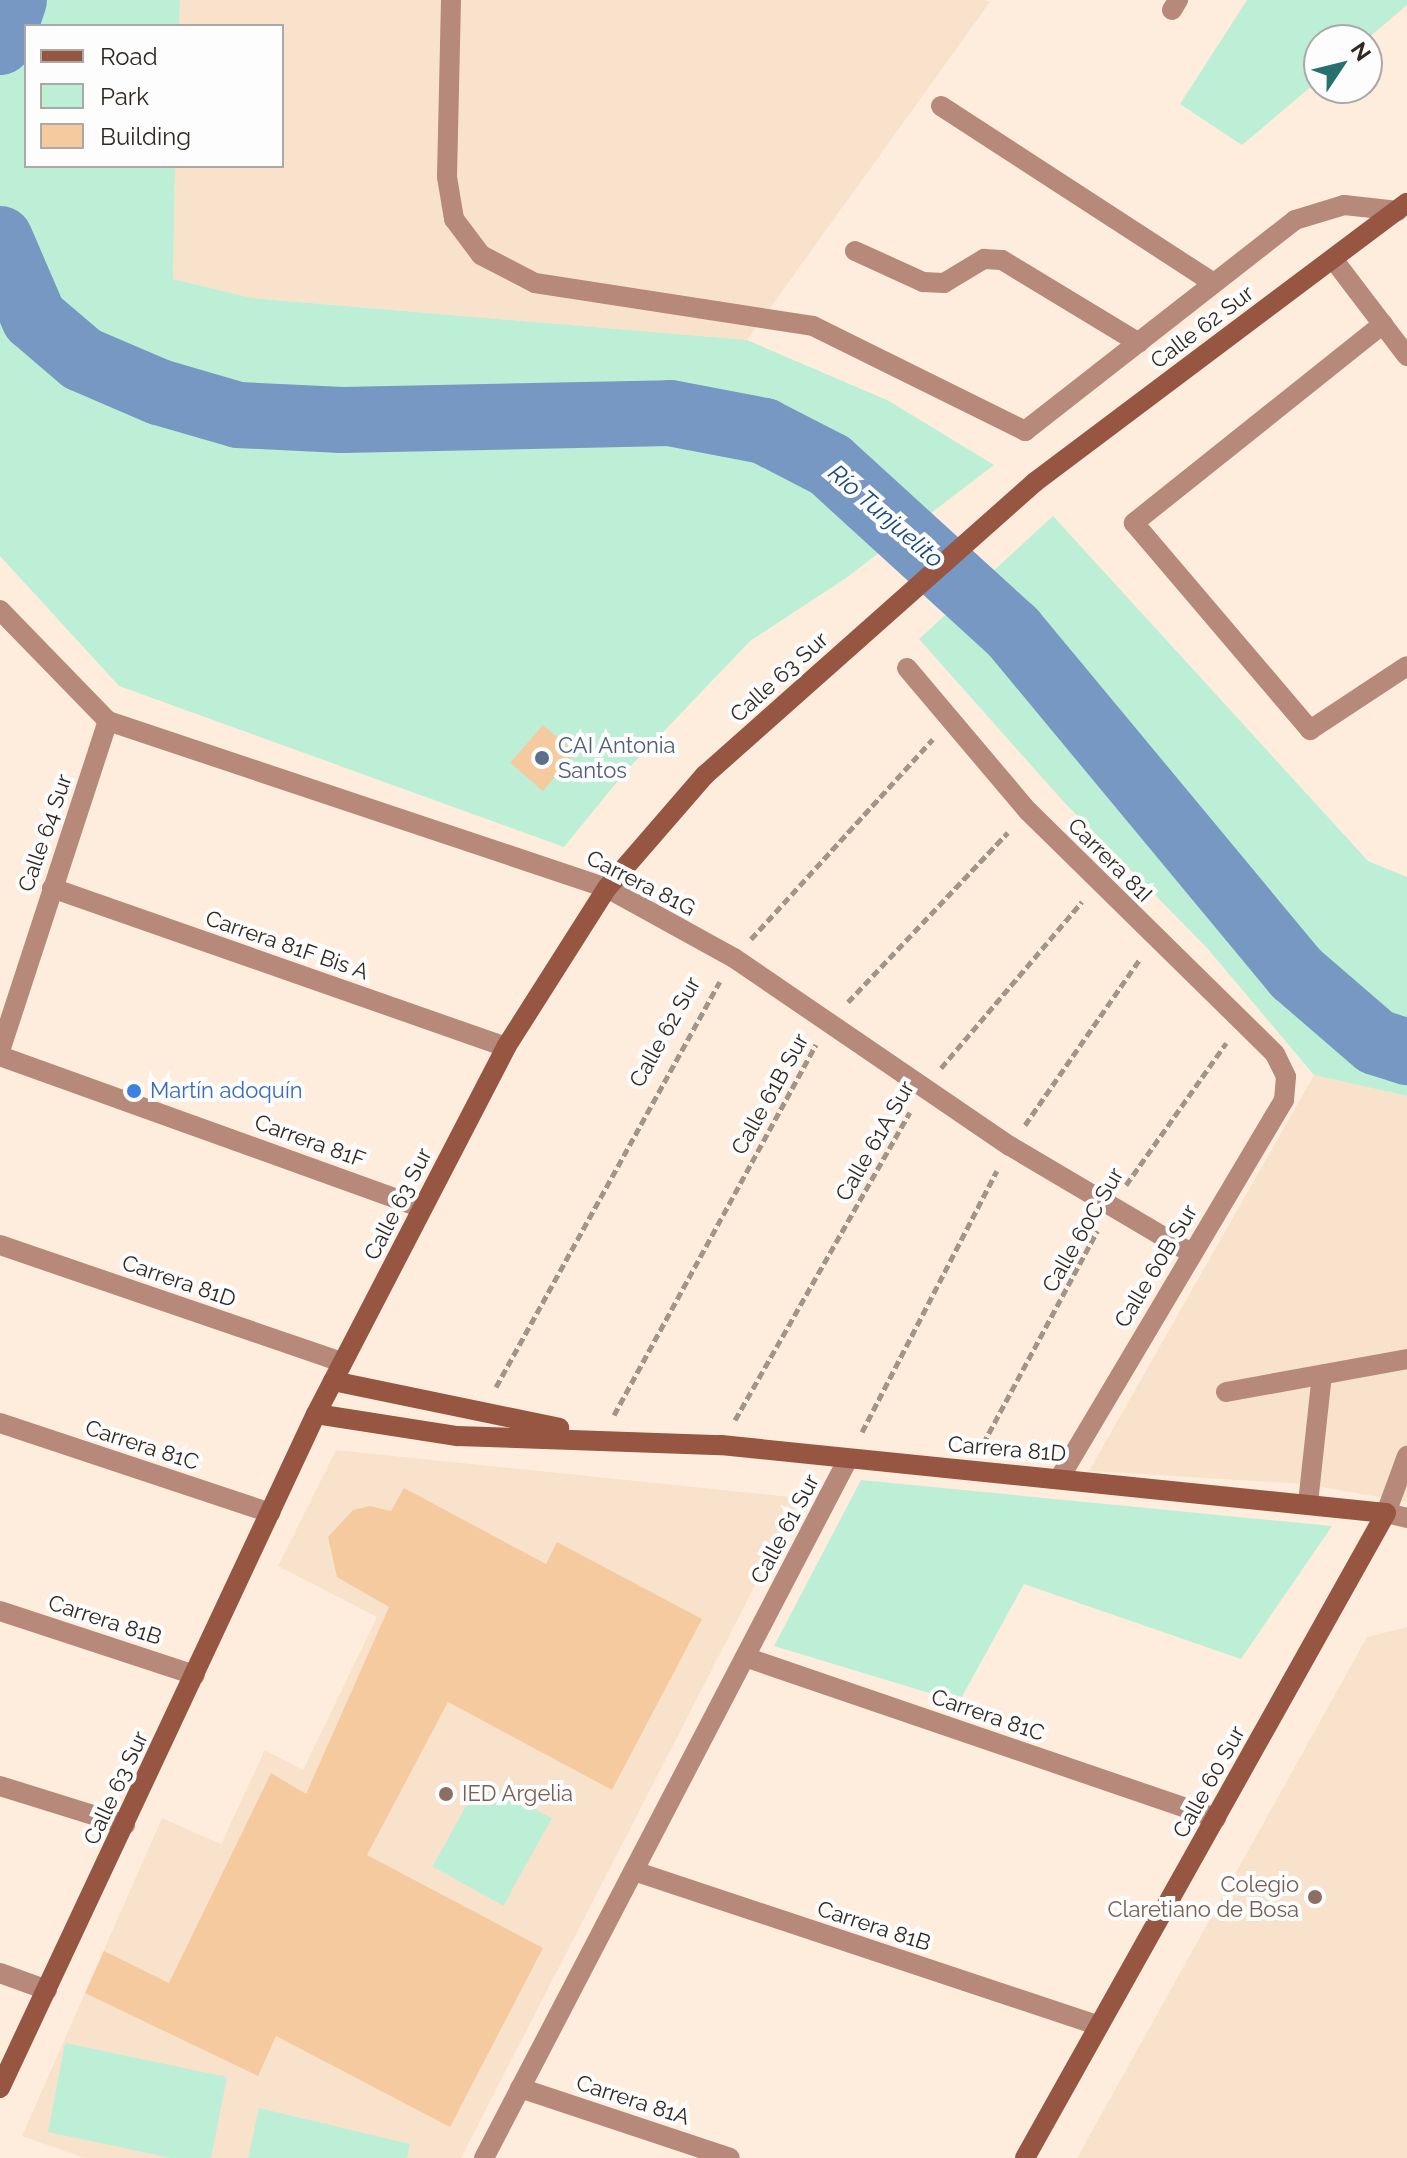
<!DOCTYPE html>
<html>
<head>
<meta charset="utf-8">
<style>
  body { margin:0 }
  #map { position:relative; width:1407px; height:2158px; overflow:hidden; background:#feeddd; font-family:Raleway,sans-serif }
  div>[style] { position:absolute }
  .built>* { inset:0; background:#f9e2cc }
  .green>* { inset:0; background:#bcefd6; transform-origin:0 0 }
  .river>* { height:66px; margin:-33px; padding:0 33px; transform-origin:33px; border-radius:33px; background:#7698c3 }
  .building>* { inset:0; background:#f5ca9f; transform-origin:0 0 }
  .path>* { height:5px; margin-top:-2.5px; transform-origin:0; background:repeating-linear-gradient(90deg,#a19589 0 8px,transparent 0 12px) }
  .lane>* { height:20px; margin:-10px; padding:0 10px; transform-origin:10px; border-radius:10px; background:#b6897a }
  .street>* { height:20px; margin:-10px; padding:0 10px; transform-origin:10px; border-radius:10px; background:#b6897a }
  .secondary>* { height:20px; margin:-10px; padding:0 10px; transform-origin:10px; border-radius:10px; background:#965641 }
  .dots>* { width:22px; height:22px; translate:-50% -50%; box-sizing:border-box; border:4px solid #fdfdfd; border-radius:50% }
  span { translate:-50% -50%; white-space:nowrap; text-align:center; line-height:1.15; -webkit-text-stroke:8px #fdfdfd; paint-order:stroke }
  .street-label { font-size:22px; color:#302923 }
  .service-label { font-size:22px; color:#4e5e75 }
  .left { translate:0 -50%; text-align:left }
  .shop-label { font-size:22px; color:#366cbe }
  .education-label { font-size:22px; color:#785e54 }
  .right { translate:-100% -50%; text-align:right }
  .water-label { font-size:24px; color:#19487e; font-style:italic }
  .legend { position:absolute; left:24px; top:24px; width:260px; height:144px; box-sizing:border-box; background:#fdfdfd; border:2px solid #aba8a6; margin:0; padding:10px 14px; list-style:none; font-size:24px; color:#302923 }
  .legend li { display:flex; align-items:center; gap:16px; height:40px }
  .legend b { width:40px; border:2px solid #aba8a6 }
  .north { position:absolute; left:1303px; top:24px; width:80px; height:80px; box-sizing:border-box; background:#fdfdfd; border:2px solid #aba8a6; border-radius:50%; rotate:55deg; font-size:22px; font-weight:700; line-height:32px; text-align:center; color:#302923 }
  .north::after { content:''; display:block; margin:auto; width:28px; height:36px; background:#26716f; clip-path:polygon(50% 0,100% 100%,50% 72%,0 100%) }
</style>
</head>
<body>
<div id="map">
  <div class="built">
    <div style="clip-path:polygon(180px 0,985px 0,990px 2px,747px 340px,252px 298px,173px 279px,175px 166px,282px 166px,282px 26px,179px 26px)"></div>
    <div style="clip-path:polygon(1314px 1075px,1407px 1096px,1407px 1502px,1304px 1484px,1089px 1471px)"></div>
    <div style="clip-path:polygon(336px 1450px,800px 1498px,461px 2158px,84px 2158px,22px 2136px,162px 1818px,221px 1844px,265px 1750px,303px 1770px,377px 1617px,278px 1566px)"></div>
    <div style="clip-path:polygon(1407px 1627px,1407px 2158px,1077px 2158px,1367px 1637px)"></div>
  </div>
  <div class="green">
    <div style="clip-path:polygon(0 0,180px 0,179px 26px,26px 26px,26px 166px,175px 166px,173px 279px,252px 298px,747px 340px,889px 401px,994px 465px,846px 578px,750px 641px,626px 771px,564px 847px,119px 686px,0 556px)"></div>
    <div style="clip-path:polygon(1247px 0,1407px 0,1407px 5px,1366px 40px,1319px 40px,1319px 80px,1242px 145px,1180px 104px)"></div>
    <div style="clip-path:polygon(1053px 516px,1368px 861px,1407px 877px,1407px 1096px,1314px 1075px,1207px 948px,1063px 801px,919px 639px)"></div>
    <div style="clip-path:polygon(861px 1480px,1332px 1526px,1241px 1659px,1024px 1584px,959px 1702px,774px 1646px)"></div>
    <div style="left:481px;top:1779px;width:81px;height:100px;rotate:29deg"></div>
    <div style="clip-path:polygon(65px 2043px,227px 2077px,211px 2158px,171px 2158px,48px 2132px)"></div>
    <div style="clip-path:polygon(259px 2108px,410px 2144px,407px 2158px,248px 2158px)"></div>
  </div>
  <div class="river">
    <div style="left:0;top:42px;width:44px;rotate:-71.6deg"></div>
    <div style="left:0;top:239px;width:86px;rotate:66.7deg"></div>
    <div style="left:34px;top:318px;width:63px;rotate:40.5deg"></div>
    <div style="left:82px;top:359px;width:84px;rotate:23.2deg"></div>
    <div style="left:159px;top:392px;width:82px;rotate:16.2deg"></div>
    <div style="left:238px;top:415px;width:104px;rotate:2.8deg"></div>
    <div style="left:342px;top:420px;width:328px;rotate:-1.2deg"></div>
    <div style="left:670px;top:413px;width:96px;rotate:10.8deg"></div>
    <div style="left:764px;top:431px;width:74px;rotate:27.3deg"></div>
    <div style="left:830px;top:465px;width:248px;rotate:42.4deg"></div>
    <div style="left:1013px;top:632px;width:443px;rotate:50.3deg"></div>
    <div style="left:1296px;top:973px;width:106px;rotate:40.8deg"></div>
    <div style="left:1376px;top:1042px;width:33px;rotate:18deg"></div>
  </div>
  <div class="building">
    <div style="left:543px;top:725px;width:43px;height:50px;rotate:41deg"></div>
    <div style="clip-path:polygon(404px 1488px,546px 1564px,557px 1542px,702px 1619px,612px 1790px,448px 1702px,367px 1855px,543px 1948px,450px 2127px,276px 2036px,258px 2076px,85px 1993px,104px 1951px,169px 1983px,271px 1773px,306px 1794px,389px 1607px,337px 1577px,328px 1537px,353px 1510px,370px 1506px,391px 1511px)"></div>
  </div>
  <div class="path">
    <div style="left:751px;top:939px;width:270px;rotate:-47.7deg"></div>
    <div style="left:848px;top:1002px;width:233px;rotate:-46.7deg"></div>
    <div style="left:941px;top:1068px;width:218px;rotate:-49.7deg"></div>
    <div style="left:1025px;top:1125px;width:202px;rotate:-55.3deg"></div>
    <div style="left:1126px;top:1185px;width:174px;rotate:-54.8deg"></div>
    <div style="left:496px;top:1387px;width:463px;rotate:-61.1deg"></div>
    <div style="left:614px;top:1415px;width:422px;rotate:-61.4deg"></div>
    <div style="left:735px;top:1420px;width:354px;rotate:-60.4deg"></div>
    <div style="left:862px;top:1432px;width:294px;rotate:-62.7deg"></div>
    <div style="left:983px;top:1444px;width:242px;rotate:-61.8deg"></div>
  </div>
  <div class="lane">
    <div style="left:451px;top:0;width:177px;rotate:91.3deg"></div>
    <div style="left:447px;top:177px;width:43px;rotate:80.5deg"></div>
    <div style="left:454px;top:219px;width:45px;rotate:53.1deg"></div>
    <div style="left:481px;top:255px;width:61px;rotate:27.4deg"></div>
    <div style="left:535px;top:283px;width:281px;rotate:8.8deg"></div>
    <div style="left:813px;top:326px;width:237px;rotate:26.3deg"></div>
    <div style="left:1172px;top:10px;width:12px;rotate:-59deg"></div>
    <div style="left:941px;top:106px;width:325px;rotate:33deg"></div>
    <div style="left:855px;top:251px;width:75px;rotate:24.5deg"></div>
    <div style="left:923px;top:282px;width:21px;rotate:3deg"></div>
    <div style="left:944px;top:283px;width:47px;rotate:-31deg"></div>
    <div style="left:984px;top:259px;width:18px;rotate:3deg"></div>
    <div style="left:1002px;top:260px;width:160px;rotate:31.2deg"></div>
    <div style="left:1226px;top:1392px;width:184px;rotate:-10.3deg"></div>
    <div style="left:1308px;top:1503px;width:129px;rotate:-83.8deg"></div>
    <div style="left:1386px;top:1513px;width:61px;rotate:-69.8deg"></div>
  </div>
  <div class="street">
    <div style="left:1333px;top:259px;width:122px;rotate:52.7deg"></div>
    <div style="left:1383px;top:324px;width:319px;rotate:141.4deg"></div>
    <div style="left:1134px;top:523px;width:272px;rotate:49.6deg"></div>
    <div style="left:1310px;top:730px;width:116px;rotate:-33.4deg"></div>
    <div style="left:1025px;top:431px;width:343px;rotate:-38deg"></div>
    <div style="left:1295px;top:220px;width:51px;rotate:-17deg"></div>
    <div style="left:1344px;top:205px;width:54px;rotate:6.3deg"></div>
    <div style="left:0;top:610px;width:155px;rotate:45.8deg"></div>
    <div style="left:108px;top:721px;width:526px;rotate:18.5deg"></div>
    <div style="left:607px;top:888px;width:145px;rotate:28.9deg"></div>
    <div style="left:734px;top:958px;width:334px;rotate:34.3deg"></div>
    <div style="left:1010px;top:1146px;width:210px;rotate:30.6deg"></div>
    <div style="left:907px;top:668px;width:187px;rotate:49.8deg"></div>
    <div style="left:1028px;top:811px;width:346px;rotate:44.5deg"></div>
    <div style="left:1275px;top:1054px;width:25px;rotate:64deg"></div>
    <div style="left:1286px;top:1077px;width:23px;rotate:95deg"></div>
    <div style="left:1284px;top:1100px;width:439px;rotate:120.7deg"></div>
    <div style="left:52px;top:888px;width:481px;rotate:19.3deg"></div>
    <div style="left:0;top:1051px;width:347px;rotate:-71.9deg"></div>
    <div style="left:0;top:1056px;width:449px;rotate:19.8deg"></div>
    <div style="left:0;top:1245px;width:361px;rotate:18.9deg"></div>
    <div style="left:0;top:1423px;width:285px;rotate:18.4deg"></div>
    <div style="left:1386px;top:1513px;width:22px;rotate:13deg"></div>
    <div style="left:0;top:1611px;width:205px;rotate:18.2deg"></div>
    <div style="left:745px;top:1657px;width:498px;rotate:18.9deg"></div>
    <div style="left:0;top:1786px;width:131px;rotate:17.3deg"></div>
    <div style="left:634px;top:1871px;width:490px;rotate:18.4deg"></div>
    <div style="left:0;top:1973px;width:50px;rotate:19.9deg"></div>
    <div style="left:520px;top:2088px;width:221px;rotate:18.4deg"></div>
    <div style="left:484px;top:2158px;width:786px;rotate:-62.49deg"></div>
  </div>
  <div class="secondary">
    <div style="left:333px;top:1381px;width:231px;rotate:11.7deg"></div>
    <div style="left:316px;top:1414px;width:143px;rotate:8.9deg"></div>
    <div style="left:457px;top:1436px;width:264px;rotate:2deg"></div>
    <div style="left:721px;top:1445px;width:668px;rotate:5.84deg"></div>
    <div style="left:1386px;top:1513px;width:739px;rotate:119.24deg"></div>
    <div style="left:0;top:2088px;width:744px;rotate:-64.88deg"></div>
    <div style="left:316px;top:1414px;width:413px;rotate:-62.6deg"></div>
    <div style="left:506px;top:1047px;width:188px;rotate:-57.6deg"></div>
    <div style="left:607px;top:888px;width:150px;rotate:-49.1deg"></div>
    <div style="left:705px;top:775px;width:441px;rotate:-41.6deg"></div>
    <div style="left:1035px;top:482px;width:465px;rotate:-36.9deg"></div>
  </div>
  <div class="dots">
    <div style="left:542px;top:758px;background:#5c6f8a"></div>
    <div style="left:134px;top:1091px;background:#3f7fe0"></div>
    <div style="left:446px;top:1794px;background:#8d6e63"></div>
    <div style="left:1315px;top:1897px;background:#8d6e63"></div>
  </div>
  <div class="street-label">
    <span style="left:1202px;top:327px;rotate:-37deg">Calle 62 Sur</span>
    <span style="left:779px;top:677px;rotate:-42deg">Calle 63 Sur</span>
    <span style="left:45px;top:833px;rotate:-71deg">Calle 64 Sur</span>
    <span style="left:1110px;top:860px;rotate:45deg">Carrera 81I</span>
    <span style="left:641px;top:883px;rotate:27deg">Carrera 81G</span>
    <span style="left:287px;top:945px;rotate:19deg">Carrera 81F Bis A</span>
    <span style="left:665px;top:1032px;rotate:-61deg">Calle 62 Sur</span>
    <span style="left:770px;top:1094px;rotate:-61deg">Calle 61B Sur</span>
    <span style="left:310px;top:1141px;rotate:20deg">Carrera 81F</span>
    <span style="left:875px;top:1141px;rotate:-60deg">Calle 61A Sur</span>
    <span style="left:398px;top:1204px;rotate:-63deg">Calle 63 Sur</span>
    <span style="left:1083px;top:1230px;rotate:-60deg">Calle 60C Sur</span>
    <span style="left:1156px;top:1266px;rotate:-59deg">Calle 60B Sur</span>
    <span style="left:179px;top:1281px;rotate:19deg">Carrera 81D</span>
    <span style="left:142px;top:1445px;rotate:18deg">Carrera 81C</span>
    <span style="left:1007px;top:1449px;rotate:5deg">Carrera 81D</span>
    <span style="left:785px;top:1529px;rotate:-62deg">Calle 61 Sur</span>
    <span style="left:105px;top:1620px;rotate:18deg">Carrera 81B</span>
    <span style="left:988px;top:1715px;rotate:19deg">Carrera 81C</span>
    <span style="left:1209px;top:1782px;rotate:-61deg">Calle 60 Sur</span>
    <span style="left:116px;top:1788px;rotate:-65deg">Calle 63 Sur</span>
    <span style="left:874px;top:1926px;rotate:18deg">Carrera 81B</span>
    <span style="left:633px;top:2100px;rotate:18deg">Carrera 81A</span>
  </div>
  <div class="service-label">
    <span class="left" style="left:558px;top:758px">CAI Antonia<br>Santos</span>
  </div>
  <div class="shop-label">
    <span class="left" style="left:150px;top:1091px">Martín adoquín</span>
  </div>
  <div class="education-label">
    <span class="left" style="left:462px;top:1794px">IED Argelia</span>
    <span class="right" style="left:1299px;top:1897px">Colegio<br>Claretiano de Bosa</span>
  </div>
  <div class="water-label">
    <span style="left:886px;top:516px;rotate:41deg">Río Tunjuelito</span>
  </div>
  <ul class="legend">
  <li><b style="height:10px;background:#965641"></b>Road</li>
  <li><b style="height:22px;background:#bcefd6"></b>Park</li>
  <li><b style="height:22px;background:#f5ca9f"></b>Building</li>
  </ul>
  <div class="north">N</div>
</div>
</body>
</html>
